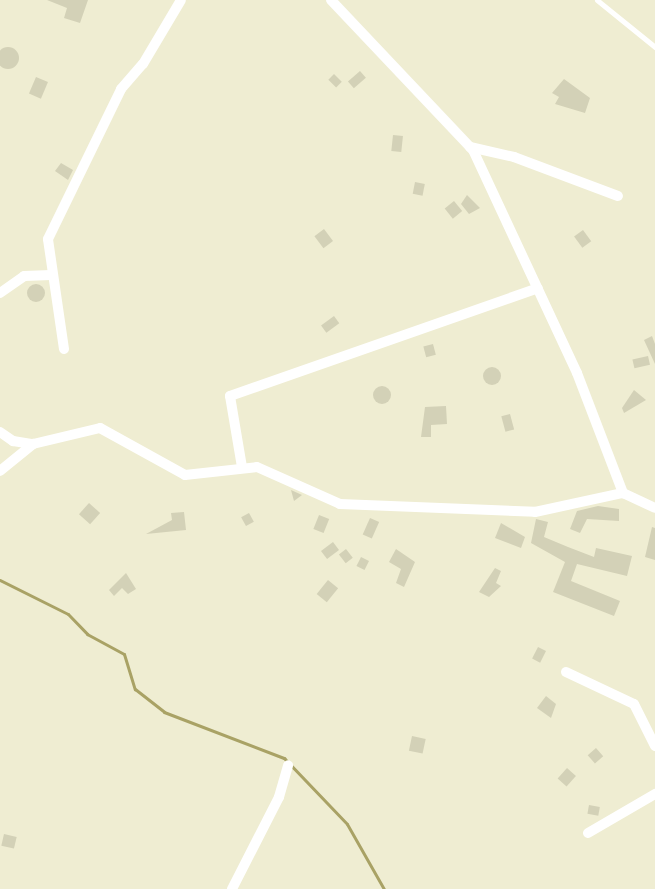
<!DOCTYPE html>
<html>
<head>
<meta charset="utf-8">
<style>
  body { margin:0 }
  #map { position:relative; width:655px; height:889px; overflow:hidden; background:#efedd2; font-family:"Nunito Sans",sans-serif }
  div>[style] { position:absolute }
  .stream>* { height:3px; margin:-1.5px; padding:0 1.5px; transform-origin:1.5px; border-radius:1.5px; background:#a9a265 }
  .building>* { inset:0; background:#d3d1b7; transform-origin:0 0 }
  .round { border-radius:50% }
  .lane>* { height:5px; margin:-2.5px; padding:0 2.5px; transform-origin:2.5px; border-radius:2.5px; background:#fff }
  .street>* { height:10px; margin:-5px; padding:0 5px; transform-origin:5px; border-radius:5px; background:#fff }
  span { translate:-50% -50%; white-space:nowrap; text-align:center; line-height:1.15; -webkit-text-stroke:5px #efedd2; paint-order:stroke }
</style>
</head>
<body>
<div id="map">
  <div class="stream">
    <div style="left:0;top:580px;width:76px;rotate:26.6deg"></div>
    <div style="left:68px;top:614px;width:28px;rotate:46deg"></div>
    <div style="left:87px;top:634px;width:42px;rotate:28.4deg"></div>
    <div style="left:124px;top:654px;width:37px;rotate:73deg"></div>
    <div style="left:135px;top:689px;width:37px;rotate:38deg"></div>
    <div style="left:164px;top:712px;width:129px;rotate:21deg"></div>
    <div style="left:284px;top:758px;width:91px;rotate:46.3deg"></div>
    <div style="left:347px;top:824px;width:75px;rotate:60.4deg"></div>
  </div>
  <div class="building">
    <div style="clip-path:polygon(47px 0,88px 0,80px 23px,64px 18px,67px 8px)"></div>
    <div class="round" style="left:-3px;top:47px;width:22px;height:22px"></div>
    <div style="left:360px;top:71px;width:9px;height:16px;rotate:49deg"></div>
    <div style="left:334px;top:74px;width:11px;height:8px;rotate:45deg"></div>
    <div style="left:36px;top:77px;width:13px;height:18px;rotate:23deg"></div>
    <div style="clip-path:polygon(564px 79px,590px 98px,585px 113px,555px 104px,559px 97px,552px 93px)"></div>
    <div style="left:393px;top:135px;width:10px;height:16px;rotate:6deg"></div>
    <div style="clip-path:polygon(61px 163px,73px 170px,68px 180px,55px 171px)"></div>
    <div style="left:415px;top:182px;width:10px;height:12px;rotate:11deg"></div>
    <div style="clip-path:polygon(467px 195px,480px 208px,469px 214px,461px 204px)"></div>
    <div style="left:454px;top:201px;width:13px;height:12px;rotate:51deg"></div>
    <div style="left:324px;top:229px;width:15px;height:12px;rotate:53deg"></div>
    <div style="left:583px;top:230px;width:14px;height:11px;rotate:54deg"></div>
    <div class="round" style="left:27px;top:284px;width:18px;height:18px"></div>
    <div style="left:334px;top:316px;width:9px;height:16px;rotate:54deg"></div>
    <div style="clip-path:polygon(652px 336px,655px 344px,655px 364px,644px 340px)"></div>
    <div style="left:433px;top:344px;width:11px;height:10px;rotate:75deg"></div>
    <div style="left:648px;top:356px;width:9px;height:16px;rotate:77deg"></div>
    <div class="round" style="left:483px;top:367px;width:18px;height:18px"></div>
    <div class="round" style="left:373px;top:386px;width:18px;height:18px"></div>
    <div style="clip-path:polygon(634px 390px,646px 400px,624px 413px,622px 408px)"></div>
    <div style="clip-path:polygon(446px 406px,447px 424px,431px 425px,431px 437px,421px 437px,425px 407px)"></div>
    <div style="left:510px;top:414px;width:16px;height:9px;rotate:75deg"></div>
    <div style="clip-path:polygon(291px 490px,302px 495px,294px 501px)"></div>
    <div style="left:89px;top:503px;width:15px;height:15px;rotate:42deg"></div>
    <div style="clip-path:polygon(598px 506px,619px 509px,619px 521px,587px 519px,580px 533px,570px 529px,577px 511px)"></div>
    <div style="clip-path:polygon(184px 512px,186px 530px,146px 534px,172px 520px,171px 513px)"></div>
    <div style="left:249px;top:513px;width:10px;height:9px;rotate:61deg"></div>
    <div style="left:319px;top:515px;width:11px;height:15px;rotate:22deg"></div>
    <div style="left:370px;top:518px;width:10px;height:18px;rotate:24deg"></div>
    <div style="clip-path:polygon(536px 519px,548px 522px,544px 537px,568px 547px,594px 557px,596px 548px,632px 556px,627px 576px,577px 564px,571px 581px,620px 601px,614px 616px,553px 592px,565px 562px,531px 543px)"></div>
    <div style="clip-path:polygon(501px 523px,525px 537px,521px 548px,495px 538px)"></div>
    <div style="clip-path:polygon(652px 527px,655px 528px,655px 560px,645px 557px)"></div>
    <div style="left:333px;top:542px;width:10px;height:15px;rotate:53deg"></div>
    <div style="left:346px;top:549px;width:11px;height:9px;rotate:52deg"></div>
    <div style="clip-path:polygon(396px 549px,415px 562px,404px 587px,396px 583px,401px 569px,389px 562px)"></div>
    <div style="left:361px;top:557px;width:9px;height:10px;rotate:27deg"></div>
    <div style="clip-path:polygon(495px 568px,501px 571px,496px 583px,501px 586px,489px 597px,479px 592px)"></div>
    <div style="clip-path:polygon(126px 573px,136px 589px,128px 594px,122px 588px,114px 596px,109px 590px)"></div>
    <div style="left:328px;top:580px;width:13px;height:18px;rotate:39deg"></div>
    <div style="left:538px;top:647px;width:9px;height:13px;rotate:27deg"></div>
    <div style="clip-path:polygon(546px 696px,556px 704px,551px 718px,537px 708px)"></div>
    <div style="left:412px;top:736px;width:14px;height:15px;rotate:12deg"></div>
    <div style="left:596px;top:748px;width:11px;height:11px;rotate:49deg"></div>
    <div style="left:567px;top:768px;width:12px;height:14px;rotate:42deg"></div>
    <div style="left:589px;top:805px;width:11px;height:9px;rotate:10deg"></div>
    <div style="left:4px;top:834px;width:13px;height:12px;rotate:13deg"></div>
  </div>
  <div class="lane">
    <div style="left:597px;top:0;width:75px;rotate:39deg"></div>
  </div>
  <div class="street">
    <div style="left:331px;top:0;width:207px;rotate:46.6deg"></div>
    <div style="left:473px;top:150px;width:246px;rotate:65deg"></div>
    <div style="left:577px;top:373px;width:129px;rotate:69deg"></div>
    <div style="left:623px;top:493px;width:35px;rotate:25deg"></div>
    <div style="left:470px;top:147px;width:45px;rotate:12.8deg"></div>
    <div style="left:514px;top:157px;width:111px;rotate:20.6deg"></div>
    <div style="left:0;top:293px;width:29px;rotate:-35deg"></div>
    <div style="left:24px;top:276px;width:27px;rotate:-2deg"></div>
    <div style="left:64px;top:349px;width:111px;rotate:-98.3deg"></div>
    <div style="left:48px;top:239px;width:167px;rotate:-64deg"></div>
    <div style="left:121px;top:89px;width:33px;rotate:-49deg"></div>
    <div style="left:143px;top:64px;width:74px;rotate:-59.3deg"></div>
    <div style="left:0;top:432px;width:16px;rotate:35deg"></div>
    <div style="left:13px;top:441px;width:20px;rotate:9deg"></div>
    <div style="left:33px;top:444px;width:69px;rotate:-13.4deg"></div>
    <div style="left:100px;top:428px;width:97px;rotate:28.9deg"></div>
    <div style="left:185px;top:475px;width:72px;rotate:-6.3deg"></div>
    <div style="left:257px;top:467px;width:91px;rotate:24deg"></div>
    <div style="left:340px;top:504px;width:195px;rotate:2.3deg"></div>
    <div style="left:535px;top:512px;width:90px;rotate:-12.2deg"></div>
    <div style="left:242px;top:467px;width:72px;rotate:-99.6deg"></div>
    <div style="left:230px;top:396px;width:326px;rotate:-19.3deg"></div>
    <div style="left:0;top:471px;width:43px;rotate:-39.3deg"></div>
    <div style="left:566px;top:672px;width:75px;rotate:25.2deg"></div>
    <div style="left:634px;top:704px;width:47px;rotate:63.4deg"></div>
    <div style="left:588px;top:833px;width:78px;rotate:-30.2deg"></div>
    <div style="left:232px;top:889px;width:103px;rotate:-62.9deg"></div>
    <div style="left:279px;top:797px;width:33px;rotate:-74deg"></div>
  </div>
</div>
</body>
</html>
